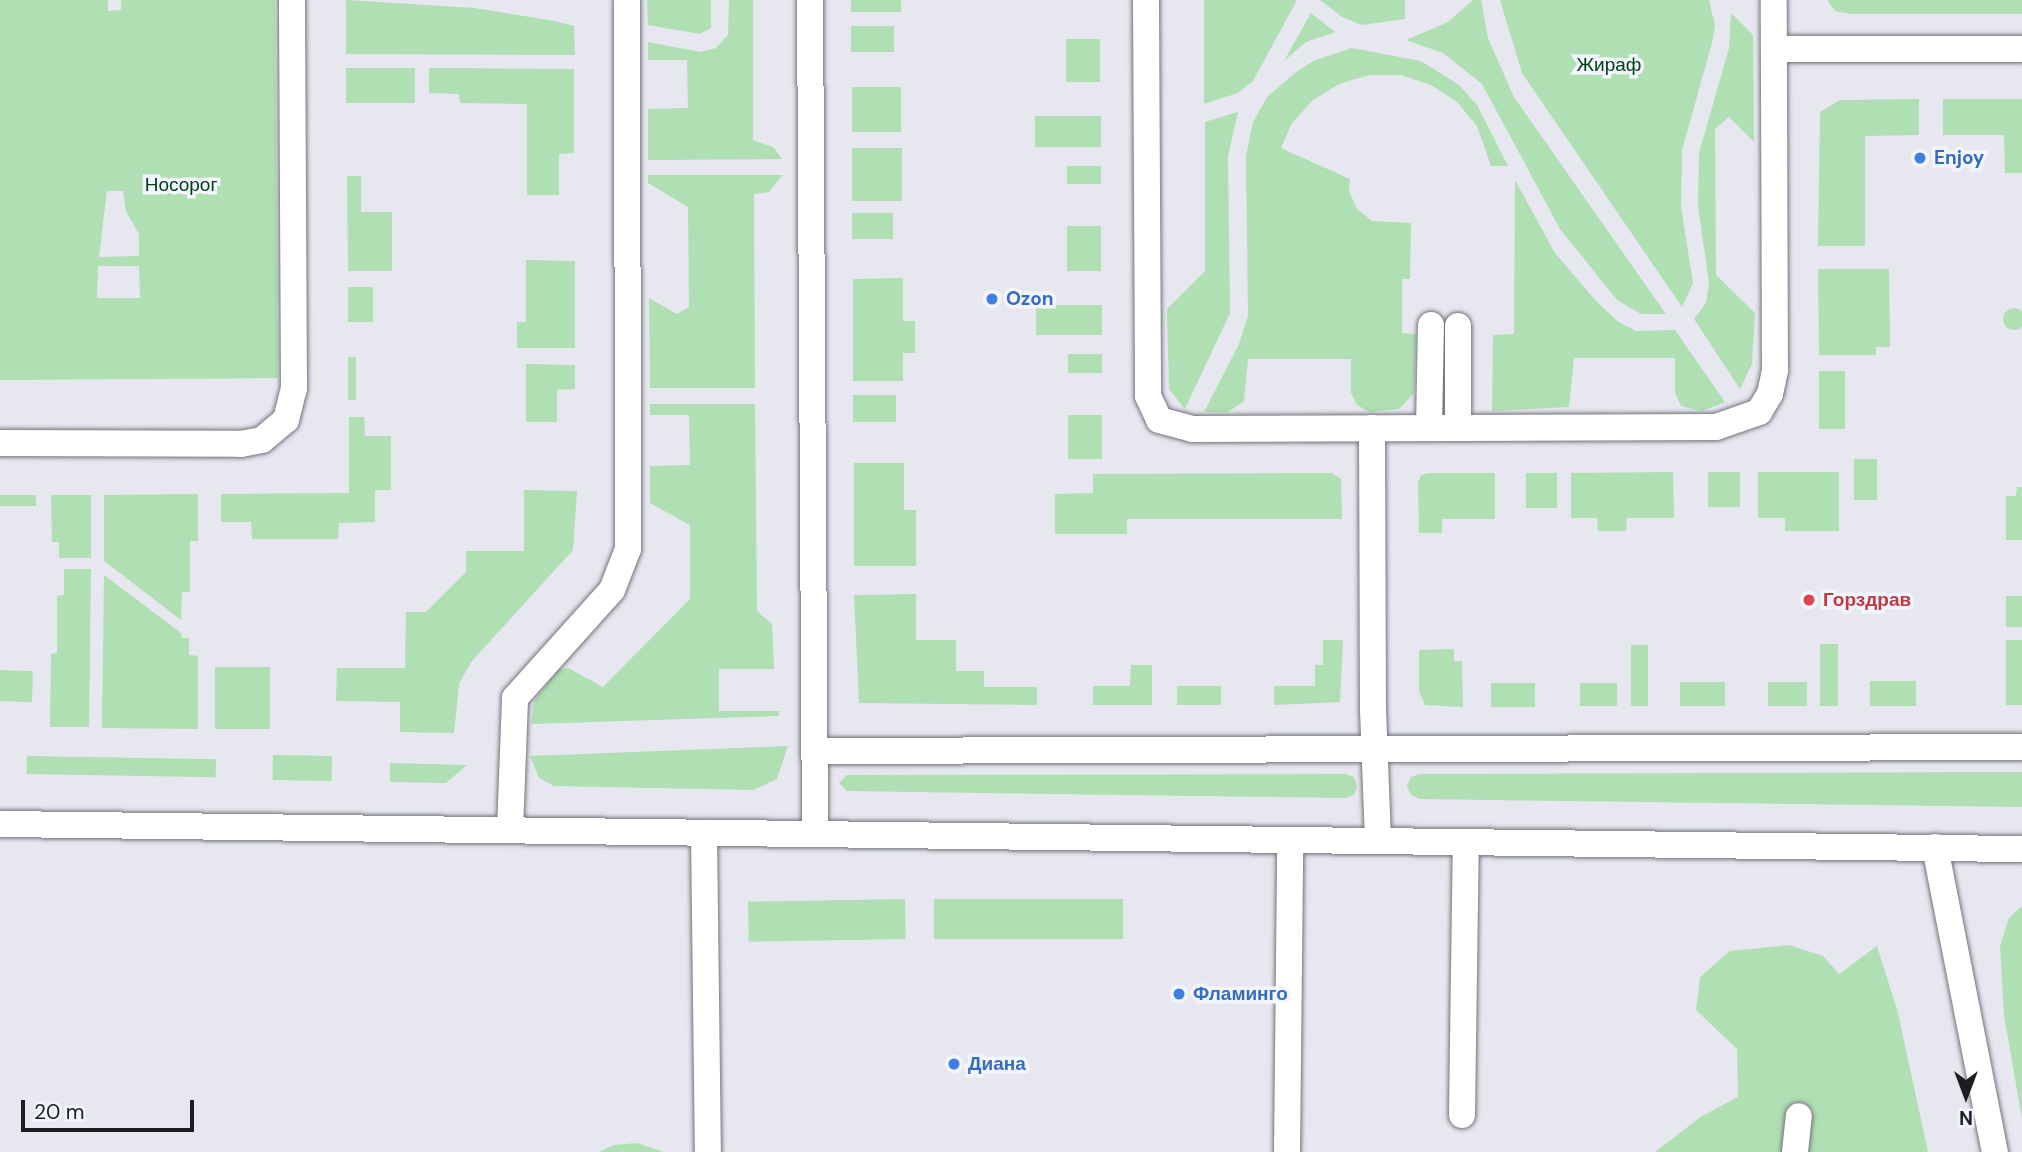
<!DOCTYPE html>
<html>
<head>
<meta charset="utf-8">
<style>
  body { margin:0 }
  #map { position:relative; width:2022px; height:1152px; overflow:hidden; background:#e6e7ef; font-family:"DM Sans",sans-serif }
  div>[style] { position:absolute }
  .green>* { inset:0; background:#b0dfb4; transform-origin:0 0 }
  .round { border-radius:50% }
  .roads { filter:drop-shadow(0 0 2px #73747b) drop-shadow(0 0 2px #73747b) }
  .lane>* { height:26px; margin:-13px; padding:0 13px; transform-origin:13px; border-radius:13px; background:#fff }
  .dots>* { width:19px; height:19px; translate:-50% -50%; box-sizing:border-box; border:4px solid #f3f5fd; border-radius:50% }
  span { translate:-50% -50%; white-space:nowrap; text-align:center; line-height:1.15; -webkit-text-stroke:7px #f3f5fd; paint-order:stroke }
  .park-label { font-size:19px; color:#014013 }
  .shop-label { font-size:19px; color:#366cbe; font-weight:700 }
  .left { translate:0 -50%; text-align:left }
  .health-label { font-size:19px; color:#be3a42; font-weight:700 }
  .north { position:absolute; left:1931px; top:1061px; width:70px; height:70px; -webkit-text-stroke:5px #f3f5fd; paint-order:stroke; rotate:180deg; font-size:19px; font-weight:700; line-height:28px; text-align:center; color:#1c1d20 }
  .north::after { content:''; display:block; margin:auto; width:24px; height:32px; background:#1c1d20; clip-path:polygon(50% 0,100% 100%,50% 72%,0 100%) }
  .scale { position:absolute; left:21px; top:1100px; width:173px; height:32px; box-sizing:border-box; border:4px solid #1c1d20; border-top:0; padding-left:9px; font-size:21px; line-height:24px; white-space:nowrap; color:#1c1d20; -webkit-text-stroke:5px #f3f5fd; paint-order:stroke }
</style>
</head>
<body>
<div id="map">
  <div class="green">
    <div style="clip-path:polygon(evenodd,0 0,108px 0,108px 11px,121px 10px,121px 0,275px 0,278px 378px,0 380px,0 0,107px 191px,123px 191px,126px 211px,139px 234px,139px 256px,99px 257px,107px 191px,0 0,98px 266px,139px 266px,140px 298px,97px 298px,98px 266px)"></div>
    <div style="clip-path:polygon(346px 0,474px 8px,555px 21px,574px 26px,575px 55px,346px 54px)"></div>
    <div style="clip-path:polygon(647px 0,711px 0,711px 28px,700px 34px,648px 25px)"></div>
    <div style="clip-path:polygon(729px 0,753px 0,753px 140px,773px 147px,782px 159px,648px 160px,648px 109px,688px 108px,687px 60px,648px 60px,648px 42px,701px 52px,716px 48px,728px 35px)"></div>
    <div style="left:851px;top:0;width:50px;height:12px"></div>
    <div style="clip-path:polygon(1204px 0,1297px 0,1253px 81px,1238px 93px,1204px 104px)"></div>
    <div style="clip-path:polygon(1320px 0,1405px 0,1405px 19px,1362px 25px,1342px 17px)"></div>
    <div style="clip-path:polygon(1473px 0,1481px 0,1488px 38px,1514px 97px,1666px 314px,1641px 314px,1617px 300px,1560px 229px,1482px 84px,1443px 53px,1406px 40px,1448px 22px)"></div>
    <div style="clip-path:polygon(1500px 0,1709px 0,1715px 26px,1712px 43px,1682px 150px,1681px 207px,1693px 283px,1682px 307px,1522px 73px)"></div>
    <div style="clip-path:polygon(1827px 0,2022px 0,2022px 14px,1852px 14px,1835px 11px)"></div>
    <div style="clip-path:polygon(1311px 13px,1335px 32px,1306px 42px,1284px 61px)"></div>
    <div style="clip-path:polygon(1731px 13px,1753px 35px,1754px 142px,1729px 117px,1715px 129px,1716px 275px,1755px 313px,1752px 364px,1740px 389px,1694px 319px,1706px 303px,1709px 283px,1698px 206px,1699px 153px,1729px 48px)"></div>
    <div style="left:851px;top:26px;width:43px;height:26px"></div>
    <div style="left:1066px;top:39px;width:34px;height:43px"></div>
    <div style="clip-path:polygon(1352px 48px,1421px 61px,1459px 85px,1477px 105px,1508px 166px,1491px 166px,1477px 126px,1457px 102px,1431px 85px,1401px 75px,1369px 75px,1339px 84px,1313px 100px,1292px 123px,1281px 148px,1350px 179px,1349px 191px,1357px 209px,1372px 221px,1411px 223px,1410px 279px,1402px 279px,1402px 333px,1416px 334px,1414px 393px,1399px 409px,1369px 412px,1357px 405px,1351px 393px,1351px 359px,1248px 359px,1244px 401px,1228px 412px,1204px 412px,1239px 344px,1248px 316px,1246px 156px,1253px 122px,1267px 97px,1295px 73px,1315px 60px)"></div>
    <div style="left:346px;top:68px;width:69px;height:35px"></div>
    <div style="clip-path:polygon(429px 68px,574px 69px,574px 153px,559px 154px,559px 195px,527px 195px,527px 104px,460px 103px,459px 94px,429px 93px)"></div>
    <div style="left:852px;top:87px;width:49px;height:45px"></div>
    <div style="clip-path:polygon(1919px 99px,1919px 135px,1865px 136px,1865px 246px,1818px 246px,1820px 112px,1840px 100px)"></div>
    <div style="clip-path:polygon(1943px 99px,2022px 99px,2022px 173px,2005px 173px,2004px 135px,1943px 135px)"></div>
    <div style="clip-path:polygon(1238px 112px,1228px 156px,1230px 313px,1185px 409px,1169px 389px,1167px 309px,1205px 271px,1205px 122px)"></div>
    <div style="left:1035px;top:116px;width:66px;height:31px"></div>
    <div style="left:852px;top:148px;width:50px;height:53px"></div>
    <div style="left:1067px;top:166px;width:34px;height:18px"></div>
    <div style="clip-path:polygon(648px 175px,783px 175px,769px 192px,754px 194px,755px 388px,650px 388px,649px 298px,677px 314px,689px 307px,688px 207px,648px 183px)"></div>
    <div style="clip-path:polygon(347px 176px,361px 176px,361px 212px,392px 212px,392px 271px,348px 271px)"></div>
    <div style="clip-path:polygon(1515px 180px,1555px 253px,1596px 301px,1617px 321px,1636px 331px,1675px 330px,1725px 402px,1702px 411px,1681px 406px,1675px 393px,1675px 358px,1574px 358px,1569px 407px,1492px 411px,1493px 335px,1514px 334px)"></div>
    <div style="left:852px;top:213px;width:41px;height:26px"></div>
    <div style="left:1067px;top:226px;width:34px;height:45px"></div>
    <div style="clip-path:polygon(526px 260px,575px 261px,575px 348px,517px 348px,517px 322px,526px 322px)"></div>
    <div style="clip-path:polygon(1818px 269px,1889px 269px,1890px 347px,1876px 347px,1876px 355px,1819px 355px)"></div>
    <div style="clip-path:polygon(903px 278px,903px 321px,915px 321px,915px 353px,903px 353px,903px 381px,853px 381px,853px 279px)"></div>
    <div style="left:348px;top:287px;width:25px;height:35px"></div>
    <div style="left:1102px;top:305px;width:30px;height:66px;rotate:90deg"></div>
    <div class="round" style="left:2003px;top:308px;width:22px;height:22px"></div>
    <div style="left:1068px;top:354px;width:34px;height:19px"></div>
    <div style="left:348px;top:357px;width:8px;height:43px"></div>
    <div style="clip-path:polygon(526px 364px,575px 365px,575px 389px,557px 390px,557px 422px,526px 422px)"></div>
    <div style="left:1819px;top:371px;width:26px;height:58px"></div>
    <div style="left:853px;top:395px;width:43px;height:27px"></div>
    <div style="clip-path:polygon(650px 404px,755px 404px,757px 611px,772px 624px,774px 669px,719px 669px,719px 711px,779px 711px,779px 716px,531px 724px,534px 701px,558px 670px,568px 668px,603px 687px,690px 599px,690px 525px,650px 503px,650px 466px,690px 465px,689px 415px,650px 415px)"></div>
    <div style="left:1068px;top:415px;width:34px;height:44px"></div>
    <div style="clip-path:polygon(349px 417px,364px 417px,365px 436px,391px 436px,391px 490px,375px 490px,375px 522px,339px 523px,338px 539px,252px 539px,251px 522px,221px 522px,221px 494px,349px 493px)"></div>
    <div style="left:1854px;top:459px;width:23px;height:41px"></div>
    <div style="clip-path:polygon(854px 463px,904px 463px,904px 510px,916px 510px,916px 566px,854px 566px)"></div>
    <div style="clip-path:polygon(1673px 472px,1674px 518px,1627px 518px,1626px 531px,1598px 531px,1597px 518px,1571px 518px,1571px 473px)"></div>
    <div style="left:1708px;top:472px;width:32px;height:35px"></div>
    <div style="clip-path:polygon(1758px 472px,1839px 472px,1839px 531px,1785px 531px,1785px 518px,1758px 518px)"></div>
    <div style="clip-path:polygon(1332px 473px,1341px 479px,1342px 519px,1127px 519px,1127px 534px,1055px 534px,1055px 494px,1093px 493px,1093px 474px)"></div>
    <div style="clip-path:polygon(1431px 473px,1495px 473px,1495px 519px,1442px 519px,1442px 533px,1419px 533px,1418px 483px,1421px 475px)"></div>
    <div style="left:1526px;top:473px;width:31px;height:35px"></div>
    <div style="clip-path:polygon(2017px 487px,2022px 487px,2022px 540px,2006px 540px,2006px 496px,2016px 496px)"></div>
    <div style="clip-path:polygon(524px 490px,577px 491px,573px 550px,471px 662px,459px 684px,454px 733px,400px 732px,400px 702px,336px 701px,337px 668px,405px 668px,406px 612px,426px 612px,466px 572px,466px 551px,524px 551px)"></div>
    <div style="clip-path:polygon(198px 494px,198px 541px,190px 541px,190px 592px,182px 592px,181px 620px,104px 561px,104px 495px)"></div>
    <div style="left:0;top:495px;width:36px;height:11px"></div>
    <div style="clip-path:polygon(51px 495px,91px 495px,91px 558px,59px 558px,59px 542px,52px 542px)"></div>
    <div style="clip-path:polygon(64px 569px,91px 569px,89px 727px,50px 727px,51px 654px,57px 653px,57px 596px,64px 595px)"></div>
    <div style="clip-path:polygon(104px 575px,181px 633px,182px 638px,189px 638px,189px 655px,198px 656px,198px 729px,102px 728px)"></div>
    <div style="clip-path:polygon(916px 594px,916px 640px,956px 640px,956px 671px,984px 671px,984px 687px,1037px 687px,1037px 705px,859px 703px,854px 595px)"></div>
    <div style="left:2006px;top:596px;width:16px;height:31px"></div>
    <div style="clip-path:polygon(1323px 640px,1343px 640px,1340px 702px,1274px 705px,1274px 686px,1315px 686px,1315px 665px,1323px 665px)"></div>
    <div style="left:2006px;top:640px;width:16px;height:65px"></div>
    <div style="left:1838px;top:644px;width:62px;height:18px;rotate:90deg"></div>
    <div style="left:1648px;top:645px;width:61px;height:17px;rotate:90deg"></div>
    <div style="clip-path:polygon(1454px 649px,1454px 661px,1462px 661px,1463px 707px,1425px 705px,1419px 691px,1419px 650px)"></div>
    <div style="clip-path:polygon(1131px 665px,1152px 665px,1152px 705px,1093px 705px,1093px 686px,1130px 686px)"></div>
    <div style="left:215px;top:667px;width:55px;height:62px"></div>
    <div style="left:0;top:670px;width:33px;height:31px;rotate:2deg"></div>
    <div style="left:1870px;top:681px;width:46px;height:25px"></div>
    <div style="left:1680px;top:682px;width:45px;height:24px"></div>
    <div style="left:1768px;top:682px;width:39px;height:24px"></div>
    <div style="left:1491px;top:683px;width:44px;height:24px"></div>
    <div style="left:1580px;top:683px;width:37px;height:23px"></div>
    <div style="left:1177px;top:686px;width:44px;height:19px"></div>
    <div style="clip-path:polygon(788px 746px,777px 779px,753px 790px,554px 786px,539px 778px,530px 756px)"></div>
    <div style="left:273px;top:755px;width:59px;height:25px;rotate:1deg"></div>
    <div style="left:27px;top:756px;width:189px;height:18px;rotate:1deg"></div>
    <div style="clip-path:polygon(390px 763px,467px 765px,446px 783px,390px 782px)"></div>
    <div style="clip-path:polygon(2022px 772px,2022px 807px,1420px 799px,1411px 795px,1407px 786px,1411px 777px,1420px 774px)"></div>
    <div style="clip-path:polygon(1345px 774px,1354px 777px,1357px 787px,1354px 795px,1345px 798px,847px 791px,839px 783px,847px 775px)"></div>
    <div style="left:905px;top:899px;width:40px;height:157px;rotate:89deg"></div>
    <div style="left:1123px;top:899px;width:40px;height:189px;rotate:90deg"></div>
    <div style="clip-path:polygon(2022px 906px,2022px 1119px,2004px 1015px,2000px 946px,2009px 918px)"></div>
    <div style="clip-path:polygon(1789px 945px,1823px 956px,1839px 974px,1877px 946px,1898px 1013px,1928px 1152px,1655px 1152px,1702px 1116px,1738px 1097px,1737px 1049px,1696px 1010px,1700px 977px,1730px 951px)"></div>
    <div style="clip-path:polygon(637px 1143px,663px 1152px,599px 1152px,614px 1145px)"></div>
  </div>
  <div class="roads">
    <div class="lane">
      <div style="left:810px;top:0;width:834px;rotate:89.66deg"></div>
      <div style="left:1146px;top:0;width:396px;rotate:89.7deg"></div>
      <div style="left:1148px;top:396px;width:26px;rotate:65deg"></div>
      <div style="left:1159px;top:420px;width:34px;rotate:15deg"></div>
      <div style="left:1192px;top:429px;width:524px;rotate:-0.22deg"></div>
      <div style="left:1716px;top:427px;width:46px;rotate:-19.2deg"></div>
      <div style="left:1759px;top:412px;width:21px;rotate:-59deg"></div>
      <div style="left:1770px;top:394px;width:25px;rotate:-78deg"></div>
      <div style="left:1775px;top:370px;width:370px;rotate:-90.2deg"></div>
      <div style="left:1774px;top:49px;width:248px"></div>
      <div style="left:1372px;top:428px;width:282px;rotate:89.8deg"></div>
      <div style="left:1373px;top:710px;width:131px;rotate:87.8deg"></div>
      <div style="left:1429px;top:428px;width:103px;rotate:-88.9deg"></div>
      <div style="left:1458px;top:428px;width:102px;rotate:-90deg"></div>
      <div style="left:0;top:443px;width:241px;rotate:0.2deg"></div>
      <div style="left:241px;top:444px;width:21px;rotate:-11deg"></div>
      <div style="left:262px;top:440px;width:31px;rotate:-40deg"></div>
      <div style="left:286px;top:420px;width:32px;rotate:-76deg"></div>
      <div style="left:294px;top:389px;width:389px;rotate:-90.3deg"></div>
      <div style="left:815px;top:751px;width:1207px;rotate:-0.19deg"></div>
      <div style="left:0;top:824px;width:2022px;rotate:0.71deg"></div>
      <div style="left:510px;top:830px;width:132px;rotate:-87.8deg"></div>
      <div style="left:515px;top:698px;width:145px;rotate:-48.1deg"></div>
      <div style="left:612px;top:590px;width:44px;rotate:-68.7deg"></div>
      <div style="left:628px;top:549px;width:549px;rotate:-90.1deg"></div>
      <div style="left:704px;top:833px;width:319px;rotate:89.3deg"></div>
      <div style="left:1935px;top:847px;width:311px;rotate:78.9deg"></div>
      <div style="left:1462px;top:1115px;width:273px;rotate:-89.2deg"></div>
      <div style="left:1287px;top:1152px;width:312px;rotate:-89.4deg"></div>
      <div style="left:1795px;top:1152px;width:36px;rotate:-84deg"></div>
    </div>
  </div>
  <div class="dots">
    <div style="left:1920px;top:158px;background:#3f7fe0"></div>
    <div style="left:992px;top:299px;background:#3f7fe0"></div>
    <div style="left:1809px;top:600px;background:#e0444e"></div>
    <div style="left:1179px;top:994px;background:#3f7fe0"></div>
    <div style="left:954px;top:1064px;background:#3f7fe0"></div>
  </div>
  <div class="park-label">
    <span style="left:1609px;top:65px">Жираф</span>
    <span style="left:181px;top:185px">Носорог</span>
  </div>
  <div class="shop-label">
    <span class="left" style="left:1934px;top:158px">Enjoy</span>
    <span class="left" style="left:1006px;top:299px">Ozon</span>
    <span class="left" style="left:1193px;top:994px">Фламинго</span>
    <span class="left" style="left:968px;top:1064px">Диана</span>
  </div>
  <div class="health-label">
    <span class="left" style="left:1823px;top:600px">Горздрав</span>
  </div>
  <div class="north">N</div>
  <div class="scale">20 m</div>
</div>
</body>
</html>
